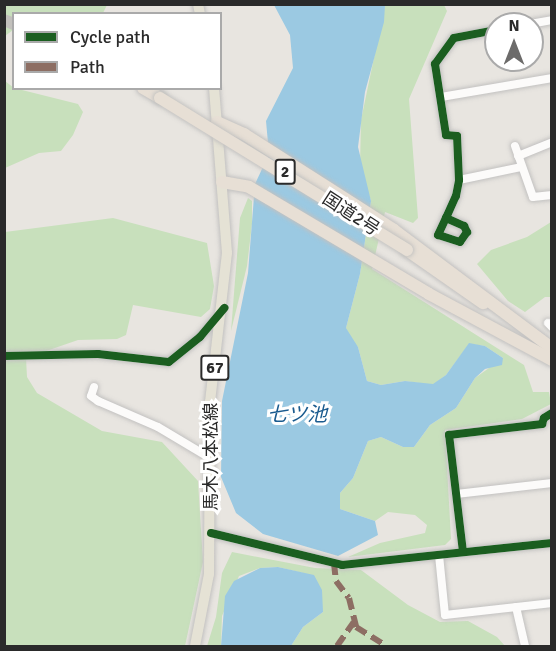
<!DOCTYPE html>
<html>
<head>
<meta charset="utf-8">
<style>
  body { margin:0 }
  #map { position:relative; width:556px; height:651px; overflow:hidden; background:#e8e5e0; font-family:Signika,"Noto Sans JP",sans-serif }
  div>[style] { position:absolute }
  .green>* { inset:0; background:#c8e0bc }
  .water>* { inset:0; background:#9bc9e2 }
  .highway-tunnel>* { height:12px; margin-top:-6px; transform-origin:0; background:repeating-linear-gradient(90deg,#c2c0bc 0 12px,transparent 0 18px) }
  .roads { filter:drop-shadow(0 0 2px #c2c1c0) drop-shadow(0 0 2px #c2c1c0) }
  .minor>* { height:8px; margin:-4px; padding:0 4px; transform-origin:4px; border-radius:4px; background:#fcfbfa }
  .major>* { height:10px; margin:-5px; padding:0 5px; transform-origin:5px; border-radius:5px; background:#e5e2d5 }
  .highway>* { height:12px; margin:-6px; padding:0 6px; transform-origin:6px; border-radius:6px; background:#e7dfd5 }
  .bridges { filter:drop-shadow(0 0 2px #c4c3c1) drop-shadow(0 0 2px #c4c3c1) }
  .highway-bridge>* { height:12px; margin:-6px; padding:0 6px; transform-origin:6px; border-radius:6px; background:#e7dfd5 }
  .quiet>* { height:6px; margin-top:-3px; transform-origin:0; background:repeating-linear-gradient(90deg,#8d6e63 0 12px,transparent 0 18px) }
  .cycleway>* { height:8px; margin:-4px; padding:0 4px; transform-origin:4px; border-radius:4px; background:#1b5e20 }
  span { translate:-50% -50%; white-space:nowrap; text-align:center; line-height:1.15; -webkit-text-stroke:6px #fff; paint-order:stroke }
  .shield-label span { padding:2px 4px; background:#fff; border:2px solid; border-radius:4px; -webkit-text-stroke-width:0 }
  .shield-label { font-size:16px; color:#2a2a2a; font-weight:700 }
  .street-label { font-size:18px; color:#2a2a2a }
  .water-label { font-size:20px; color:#1a5b8f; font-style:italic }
  .frame { position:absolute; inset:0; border:6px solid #2a2a2a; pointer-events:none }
  .legend { position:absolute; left:12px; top:12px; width:210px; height:78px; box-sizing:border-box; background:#fff; border:2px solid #aaa; margin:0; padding:8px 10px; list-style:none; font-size:18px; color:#2a2a2a }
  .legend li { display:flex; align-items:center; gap:12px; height:30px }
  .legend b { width:30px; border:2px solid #aaa }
  .north { position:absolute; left:484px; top:12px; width:60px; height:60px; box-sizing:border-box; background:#fff; border:2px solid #aaa; border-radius:50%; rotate:0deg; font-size:16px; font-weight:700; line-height:24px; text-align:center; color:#2a2a2a }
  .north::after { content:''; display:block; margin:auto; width:21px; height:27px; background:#6c6b6a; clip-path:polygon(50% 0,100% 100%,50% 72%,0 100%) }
</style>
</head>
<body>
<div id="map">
  <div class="green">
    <div style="clip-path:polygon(5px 4px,107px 4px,107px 5px,103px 13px,14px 14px,13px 30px,5px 36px)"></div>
    <div style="clip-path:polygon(385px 5px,444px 5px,447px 11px,409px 99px,418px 218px,413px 223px,385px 212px,372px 269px,524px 365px,533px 392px,549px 392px,551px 404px,522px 419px,445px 430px,451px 539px,445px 545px,348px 557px,380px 543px,425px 533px,427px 525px,415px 515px,388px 512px,375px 521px,340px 509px,340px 493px,353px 478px,368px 441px,381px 437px,403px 447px,414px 447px,430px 425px,456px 408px,475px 378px,503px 358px,485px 346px,469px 344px,446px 375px,433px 385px,405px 381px,381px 385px,367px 381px,358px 347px,348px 337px,346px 328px,360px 274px,371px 201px,360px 166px,361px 120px)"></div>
    <div style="clip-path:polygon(5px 81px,14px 88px,78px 104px,83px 112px,73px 135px,61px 151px,39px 153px,5px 168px)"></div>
    <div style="clip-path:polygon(248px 198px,252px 201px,252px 224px,247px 266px,231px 331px,240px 218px)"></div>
    <div style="clip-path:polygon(113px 218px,207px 243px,214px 286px,210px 309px,201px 317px,133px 305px,126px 335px,117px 339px,78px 340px,26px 358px,27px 377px,37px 393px,102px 431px,162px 442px,198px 481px,203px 562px,185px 646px,5px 646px,5px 232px)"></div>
    <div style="clip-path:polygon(551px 222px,551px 297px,545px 297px,525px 312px,508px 301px,477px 264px,491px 250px,527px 237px)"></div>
    <div style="clip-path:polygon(232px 552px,315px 568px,361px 570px,408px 605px,440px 622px,468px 621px,497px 637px,505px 646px,291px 646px,303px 627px,323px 612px,303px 573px,278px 567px,260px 568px,239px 576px,222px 616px,221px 646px,207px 646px,216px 617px,222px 573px)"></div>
  </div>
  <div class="water">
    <div style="clip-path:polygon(274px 5px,385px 5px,384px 22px,365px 92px,358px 147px,371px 201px,360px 274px,346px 328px,358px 347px,367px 381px,381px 385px,405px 381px,433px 384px,446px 375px,469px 343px,485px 346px,503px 358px,502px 365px,485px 369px,475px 378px,456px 408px,430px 425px,414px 447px,403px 447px,381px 437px,368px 441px,353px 478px,340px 493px,340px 509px,375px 521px,378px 535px,338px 556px,263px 534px,236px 513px,221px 477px,222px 401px,248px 273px,255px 184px,269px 154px,266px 121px,293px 68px,290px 35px)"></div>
    <div style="clip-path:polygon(278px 567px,314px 575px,322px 590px,323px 612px,303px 627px,291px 646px,221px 646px,225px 596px,234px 581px,260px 568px)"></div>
  </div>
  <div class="highway-tunnel">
    <div style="left:4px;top:20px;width:11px;rotate:22deg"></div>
  </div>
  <div class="roads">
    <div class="minor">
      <div style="left:530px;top:24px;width:22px;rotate:-10deg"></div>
      <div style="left:441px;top:97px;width:113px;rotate:-9.7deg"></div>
      <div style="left:515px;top:146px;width:54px;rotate:70.6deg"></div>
      <div style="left:533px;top:197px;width:19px;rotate:-6deg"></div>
      <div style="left:518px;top:156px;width:37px;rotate:-22deg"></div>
      <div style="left:459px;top:180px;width:63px;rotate:-11.8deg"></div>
      <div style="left:446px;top:218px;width:20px;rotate:24deg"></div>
      <div style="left:464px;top:226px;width:7px;rotate:63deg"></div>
      <div style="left:467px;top:232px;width:12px;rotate:125deg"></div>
      <div style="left:460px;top:242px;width:23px;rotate:-162deg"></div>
      <div style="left:438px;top:235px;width:19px;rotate:-65deg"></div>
      <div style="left:446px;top:218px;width:24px;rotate:-66deg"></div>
      <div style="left:456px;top:196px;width:16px;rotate:-79deg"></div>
      <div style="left:459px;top:180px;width:44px;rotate:-92.6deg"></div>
      <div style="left:457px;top:136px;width:11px;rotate:-175deg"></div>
      <div style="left:446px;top:135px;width:72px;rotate:-98.8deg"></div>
      <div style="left:435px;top:64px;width:32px;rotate:-54deg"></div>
      <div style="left:454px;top:38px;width:43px;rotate:-10.8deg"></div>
      <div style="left:548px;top:323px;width:6px;rotate:45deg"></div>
      <div style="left:4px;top:356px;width:94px;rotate:-1.2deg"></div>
      <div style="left:98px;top:354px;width:71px;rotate:6.4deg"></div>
      <div style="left:169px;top:362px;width:40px;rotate:-39deg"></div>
      <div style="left:200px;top:337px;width:31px;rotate:-50deg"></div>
      <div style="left:94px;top:387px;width:9px;rotate:108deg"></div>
      <div style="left:91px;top:396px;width:9px;rotate:36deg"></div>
      <div style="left:98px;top:401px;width:65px;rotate:23.4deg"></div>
      <div style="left:158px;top:427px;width:61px;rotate:30.8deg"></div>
      <div style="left:456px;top:494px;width:97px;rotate:-6.5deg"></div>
      <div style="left:211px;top:533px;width:135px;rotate:13.7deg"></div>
      <div style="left:342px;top:565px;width:211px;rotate:-6deg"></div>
      <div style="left:463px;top:552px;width:118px;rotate:-96.8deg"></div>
      <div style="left:449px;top:435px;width:94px;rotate:-6.7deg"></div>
      <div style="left:542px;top:424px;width:6px;rotate:-72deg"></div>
      <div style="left:544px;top:418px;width:9px;rotate:-32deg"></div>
      <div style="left:439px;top:555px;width:60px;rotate:84.3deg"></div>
      <div style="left:445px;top:615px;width:108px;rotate:-6.4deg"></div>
      <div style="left:516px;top:607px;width:40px;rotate:77deg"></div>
    </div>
    <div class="major">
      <div style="left:198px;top:4px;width:10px;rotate:79deg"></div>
      <div style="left:195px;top:646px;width:73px;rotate:-79deg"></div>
      <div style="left:209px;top:574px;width:172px;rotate:-89.7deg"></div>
      <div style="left:210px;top:402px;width:150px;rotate:-83.5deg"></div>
      <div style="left:227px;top:253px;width:166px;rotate:-94.5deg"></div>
    </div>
    <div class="highway">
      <div style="left:143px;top:88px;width:20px;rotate:30deg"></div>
      <div style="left:217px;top:122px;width:30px;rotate:24deg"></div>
      <div style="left:244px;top:134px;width:178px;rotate:32.6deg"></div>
      <div style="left:394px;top:230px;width:197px;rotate:36.8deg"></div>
      <div style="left:222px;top:182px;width:27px;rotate:10deg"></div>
      <div style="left:249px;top:187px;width:209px;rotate:30.7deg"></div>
      <div style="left:429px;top:294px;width:140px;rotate:28.2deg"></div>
      <div style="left:407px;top:250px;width:93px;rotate:34.9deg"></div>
    </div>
  </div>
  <div class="bridges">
    <div class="highway-bridge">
      <div style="left:160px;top:98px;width:290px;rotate:31.6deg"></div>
    </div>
  </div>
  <div class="quiet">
    <div style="left:334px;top:563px;width:18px;rotate:84deg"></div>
    <div style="left:336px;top:581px;width:21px;rotate:53deg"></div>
    <div style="left:349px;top:598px;width:30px;rotate:76deg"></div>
    <div style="left:356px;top:627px;width:36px;rotate:32deg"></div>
    <div style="left:337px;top:646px;width:29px;rotate:-55deg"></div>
  </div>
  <div class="cycleway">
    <div style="left:446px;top:218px;width:20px;rotate:24deg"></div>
    <div style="left:464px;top:226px;width:7px;rotate:63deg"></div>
    <div style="left:467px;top:232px;width:12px;rotate:125deg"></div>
    <div style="left:460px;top:242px;width:23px;rotate:-162deg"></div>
    <div style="left:438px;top:235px;width:19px;rotate:-65deg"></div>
    <div style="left:446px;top:218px;width:24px;rotate:-66deg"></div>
    <div style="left:456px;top:196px;width:16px;rotate:-79deg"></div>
    <div style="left:459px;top:180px;width:44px;rotate:-92.6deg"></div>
    <div style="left:457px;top:136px;width:11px;rotate:-175deg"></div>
    <div style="left:446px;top:135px;width:72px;rotate:-98.8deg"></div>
    <div style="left:435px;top:64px;width:32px;rotate:-54deg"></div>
    <div style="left:454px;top:38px;width:43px;rotate:-10.8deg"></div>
    <div style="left:4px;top:356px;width:94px;rotate:-1.2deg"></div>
    <div style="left:98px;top:354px;width:71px;rotate:6.4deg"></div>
    <div style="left:169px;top:362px;width:40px;rotate:-39deg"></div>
    <div style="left:200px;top:337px;width:38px;rotate:-50deg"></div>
    <div style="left:211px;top:533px;width:135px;rotate:13.7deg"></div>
    <div style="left:342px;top:565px;width:211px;rotate:-6deg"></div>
    <div style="left:463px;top:552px;width:118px;rotate:-96.8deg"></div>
    <div style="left:449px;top:435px;width:94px;rotate:-6.7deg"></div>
    <div style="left:542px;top:424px;width:6px;rotate:-72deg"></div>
    <div style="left:544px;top:418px;width:9px;rotate:-32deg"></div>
  </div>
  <div class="shield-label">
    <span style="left:285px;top:172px">2</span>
    <span style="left:215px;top:368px">67</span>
  </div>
  <div class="street-label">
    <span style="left:351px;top:214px;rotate:33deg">国道2号</span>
    <span style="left:211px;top:457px;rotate:-90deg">馬木八本松線</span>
  </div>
  <div class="water-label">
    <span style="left:297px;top:414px">七ツ池</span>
  </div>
  <div class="frame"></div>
  <ul class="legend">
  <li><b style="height:8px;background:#1b5e20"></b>Cycle path</li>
  <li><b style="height:8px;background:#8d6e63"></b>Path</li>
  </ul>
  <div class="north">N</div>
</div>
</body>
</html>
